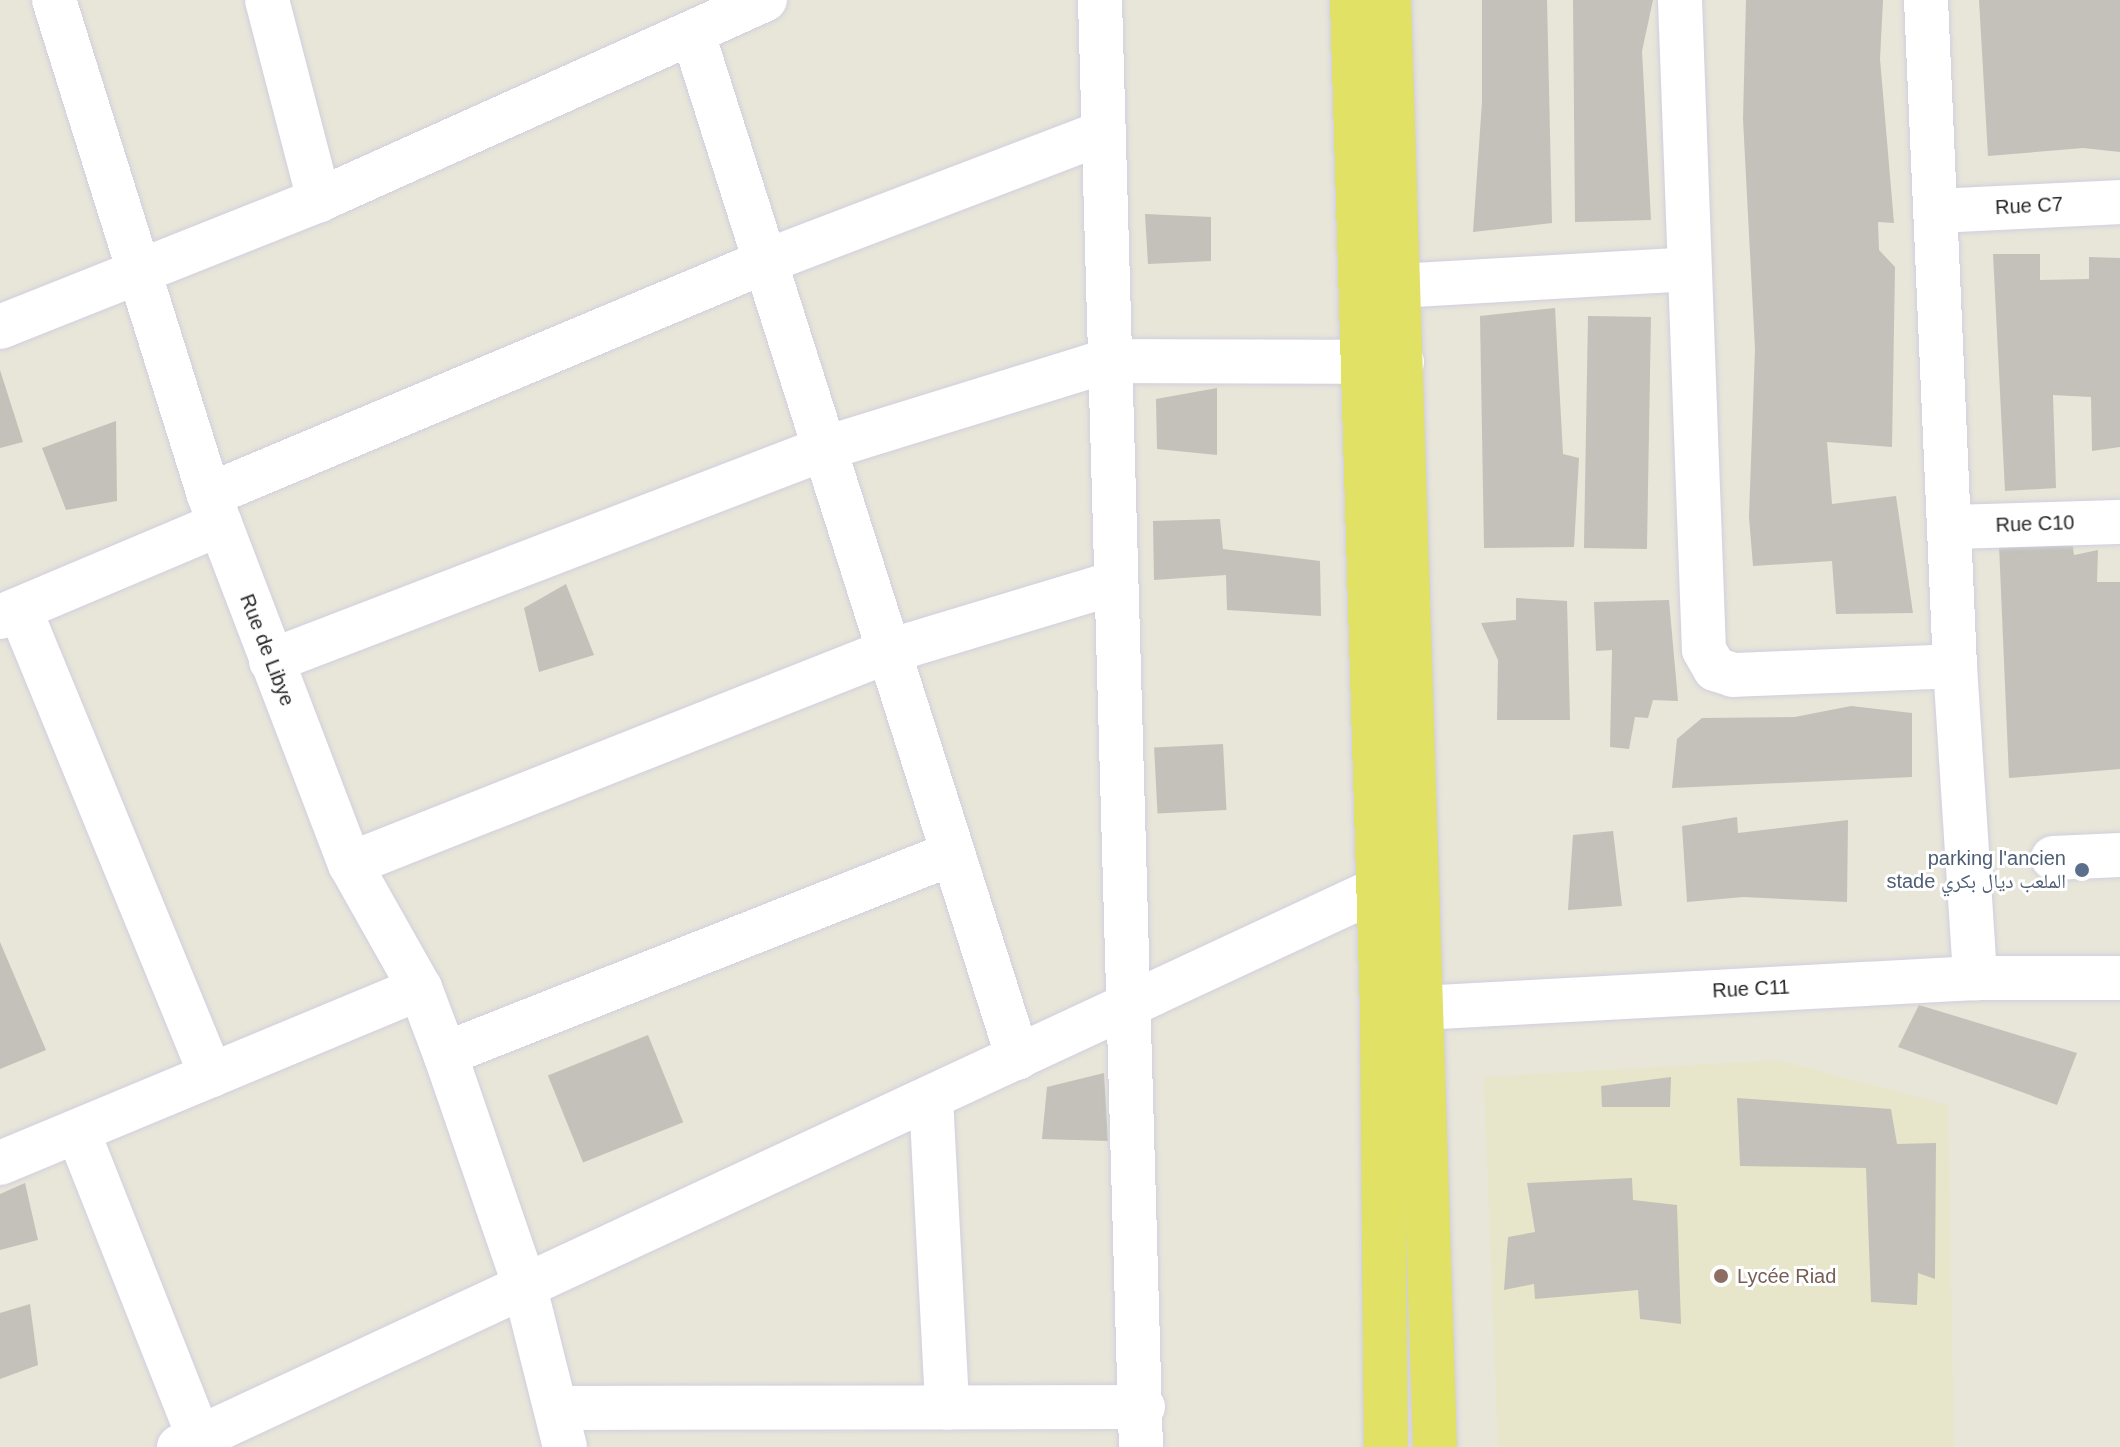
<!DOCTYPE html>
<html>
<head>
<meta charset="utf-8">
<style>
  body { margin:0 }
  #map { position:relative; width:2120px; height:1447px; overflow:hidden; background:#e8e5d9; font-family:Helvetica,"Noto Naskh Arabic",sans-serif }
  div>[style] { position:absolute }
  .education>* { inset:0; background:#e8e6ca }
  .building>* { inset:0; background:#c3c1b9; transform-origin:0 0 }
  .roads { filter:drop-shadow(0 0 2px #d0cfde) drop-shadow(0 0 2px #d0cfde) }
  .minor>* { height:44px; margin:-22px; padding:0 22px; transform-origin:22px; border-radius:22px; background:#fff }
  .major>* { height:44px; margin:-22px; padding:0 22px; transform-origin:22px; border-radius:22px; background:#e0e165 }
  .dots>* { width:22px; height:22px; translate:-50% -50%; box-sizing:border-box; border:4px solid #fff; border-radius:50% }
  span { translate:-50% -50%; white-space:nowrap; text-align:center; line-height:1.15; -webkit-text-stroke:6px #fff; paint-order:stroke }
  .street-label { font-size:20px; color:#272727 }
  .service-label { font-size:20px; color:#4e5e75 }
  .right { translate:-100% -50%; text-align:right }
  .education-label { font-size:20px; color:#785e54 }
  .left { translate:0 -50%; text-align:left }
</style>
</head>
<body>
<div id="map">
  <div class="education">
    <div style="clip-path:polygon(1778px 1060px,1948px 1105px,1954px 1447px,1498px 1447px,1484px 1077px)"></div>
  </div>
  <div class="building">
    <div style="clip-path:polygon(1482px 0,1547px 0,1552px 223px,1473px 232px,1482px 102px)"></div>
    <div style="clip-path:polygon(1573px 0,1653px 0,1642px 51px,1651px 220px,1575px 222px)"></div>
    <div style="clip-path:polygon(1746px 0,1883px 0,1880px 59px,1894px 223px,1878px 222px,1879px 250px,1895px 267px,1892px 447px,1827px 442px,1832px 504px,1896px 496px,1913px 613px,1836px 614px,1832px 561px,1753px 566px,1749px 517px,1755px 349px,1743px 119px)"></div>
    <div style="clip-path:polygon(1979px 0,2120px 0,2120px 152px,2083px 148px,1988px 156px)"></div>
    <div style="clip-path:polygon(1145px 214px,1211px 217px,1211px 261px,1148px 264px)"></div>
    <div style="clip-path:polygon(1993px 254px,2040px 254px,2040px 280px,2089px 279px,2089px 257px,2120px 258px,2120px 447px,2092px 451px,2091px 397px,2053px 395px,2056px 488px,2005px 491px)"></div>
    <div style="clip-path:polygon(1555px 308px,1563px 454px,1579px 458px,1574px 547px,1484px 548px,1480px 316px)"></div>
    <div style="left:1588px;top:316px;width:63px;height:232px;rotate:1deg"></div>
    <div style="clip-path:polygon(0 370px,23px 442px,0 448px)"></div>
    <div style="clip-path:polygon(1217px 388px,1217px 455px,1157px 449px,1156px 399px)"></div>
    <div style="clip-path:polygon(116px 421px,117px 501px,66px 510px,42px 448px)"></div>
    <div style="clip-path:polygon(1220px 519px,1223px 549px,1320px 561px,1321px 616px,1227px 610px,1226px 575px,1154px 580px,1153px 521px)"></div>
    <div style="clip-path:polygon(2072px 540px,2074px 555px,2098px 550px,2097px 582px,2120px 582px,2120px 769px,2009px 778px,1999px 545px)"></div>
    <div style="clip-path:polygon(566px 584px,594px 655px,539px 672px,524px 608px)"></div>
    <div style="clip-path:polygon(1516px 598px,1567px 601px,1570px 720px,1497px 720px,1498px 660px,1481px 623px,1516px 620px)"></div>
    <div style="clip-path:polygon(1669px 600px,1678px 701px,1653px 700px,1648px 718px,1635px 717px,1629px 749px,1610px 747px,1612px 650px,1596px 651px,1594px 602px)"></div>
    <div style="clip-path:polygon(1851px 706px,1912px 713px,1912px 777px,1672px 788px,1677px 739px,1702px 718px,1795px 717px)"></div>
    <div style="left:1223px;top:744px;width:66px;height:69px;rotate:87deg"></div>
    <div style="clip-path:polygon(1737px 817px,1738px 833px,1848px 820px,1847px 902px,1743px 897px,1687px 902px,1682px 826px)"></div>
    <div style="clip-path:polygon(1613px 831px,1622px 906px,1568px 910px,1573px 835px)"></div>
    <div style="clip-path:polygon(0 942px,46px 1050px,0 1069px)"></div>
    <div style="clip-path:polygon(1919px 1005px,2077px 1053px,2057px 1105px,1898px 1047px)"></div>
    <div style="left:648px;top:1035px;width:94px;height:108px;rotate:68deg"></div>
    <div style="clip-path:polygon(1104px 1073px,1108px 1141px,1042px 1139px,1047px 1087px)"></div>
    <div style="clip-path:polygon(1671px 1077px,1670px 1107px,1602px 1107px,1601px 1086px)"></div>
    <div style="clip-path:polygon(1737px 1098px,1891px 1109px,1897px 1144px,1936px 1143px,1935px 1279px,1918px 1273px,1917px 1305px,1871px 1302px,1866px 1168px,1740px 1166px)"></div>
    <div style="clip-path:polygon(1632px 1178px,1633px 1200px,1677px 1205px,1681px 1324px,1640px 1319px,1638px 1290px,1535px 1299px,1534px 1284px,1504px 1290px,1508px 1237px,1535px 1232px,1527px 1183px)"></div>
    <div style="clip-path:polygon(25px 1183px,38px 1240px,0 1250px,0 1194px)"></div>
    <div style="clip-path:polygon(30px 1304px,38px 1365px,0 1379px,0 1313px)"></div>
  </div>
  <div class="roads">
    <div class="minor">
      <div style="left:54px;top:0;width:519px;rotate:72.61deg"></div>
      <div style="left:209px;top:495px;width:395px;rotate:69.1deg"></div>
      <div style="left:350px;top:864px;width:142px;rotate:60.6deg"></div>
      <div style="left:420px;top:988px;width:71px;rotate:69.3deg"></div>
      <div style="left:445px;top:1054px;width:243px;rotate:71deg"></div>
      <div style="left:524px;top:1284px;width:168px;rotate:75.9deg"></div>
      <div style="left:267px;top:0;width:207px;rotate:75.4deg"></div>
      <div style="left:1100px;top:0;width:1448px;rotate:88.38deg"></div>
      <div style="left:1680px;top:0;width:650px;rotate:87.89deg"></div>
      <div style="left:1704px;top:650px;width:22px;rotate:60deg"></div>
      <div style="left:1715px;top:669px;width:19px;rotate:18deg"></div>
      <div style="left:1733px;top:675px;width:222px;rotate:-2.3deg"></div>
      <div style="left:1926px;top:0;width:667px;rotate:87.51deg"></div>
      <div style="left:1955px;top:666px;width:313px;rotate:86.3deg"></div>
      <div style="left:693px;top:34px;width:1074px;rotate:72.39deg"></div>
      <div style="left:1938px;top:211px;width:182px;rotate:-2.8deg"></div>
      <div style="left:1363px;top:288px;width:327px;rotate:-3.3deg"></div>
      <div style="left:0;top:327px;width:343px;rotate:-21.7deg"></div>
      <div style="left:319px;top:200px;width:489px;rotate:-24.2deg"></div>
      <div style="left:209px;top:495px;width:602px;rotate:-22.77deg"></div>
      <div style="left:764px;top:262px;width:361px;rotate:-20.9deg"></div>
      <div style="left:1950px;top:527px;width:170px;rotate:-1.7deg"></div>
      <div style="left:20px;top:610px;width:503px;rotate:67.67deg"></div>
      <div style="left:0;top:617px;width:239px;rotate:-22.9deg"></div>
      <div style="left:271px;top:661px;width:594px;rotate:-21deg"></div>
      <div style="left:826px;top:448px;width:294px;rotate:-17.2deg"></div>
      <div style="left:1107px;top:361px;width:295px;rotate:0.2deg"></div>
      <div style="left:2053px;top:858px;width:67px;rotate:-2.6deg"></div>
      <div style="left:350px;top:864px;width:576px;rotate:-21.58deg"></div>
      <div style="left:886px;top:652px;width:239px;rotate:-16.8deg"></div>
      <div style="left:1383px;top:1010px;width:593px;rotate:-3.09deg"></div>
      <div style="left:1975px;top:978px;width:145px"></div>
      <div style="left:445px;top:1054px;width:544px;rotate:-21.57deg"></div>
      <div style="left:931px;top:1098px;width:310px;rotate:87deg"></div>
      <div style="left:78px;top:1132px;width:329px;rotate:68.4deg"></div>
      <div style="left:0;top:1163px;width:455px;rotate:-22.6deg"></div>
      <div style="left:556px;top:1408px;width:587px;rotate:-0.1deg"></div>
      <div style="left:179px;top:1447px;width:1358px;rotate:-24.96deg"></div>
    </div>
    <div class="major">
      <div style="left:1352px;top:0;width:1010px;rotate:88.3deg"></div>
      <div style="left:1382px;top:1010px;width:437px;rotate:89.5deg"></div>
      <div style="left:1389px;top:0;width:1448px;rotate:88.18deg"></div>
    </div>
  </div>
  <div class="dots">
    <div style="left:2082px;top:870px;background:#5c6f8a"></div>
    <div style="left:1721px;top:1276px;background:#8d6e63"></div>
  </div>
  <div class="street-label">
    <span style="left:2029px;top:206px;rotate:-3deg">Rue C7</span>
    <span style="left:2035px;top:524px;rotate:-2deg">Rue C10</span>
    <span style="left:267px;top:650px;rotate:69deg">Rue de Libye</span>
    <span style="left:1751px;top:989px;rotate:-3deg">Rue C11</span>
  </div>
  <div class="service-label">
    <span class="right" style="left:2066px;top:870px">parking l'ancien<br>stade الملعب ديال بكري</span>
  </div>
  <div class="education-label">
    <span class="left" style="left:1737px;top:1276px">Lycée Riad</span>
  </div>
</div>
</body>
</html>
